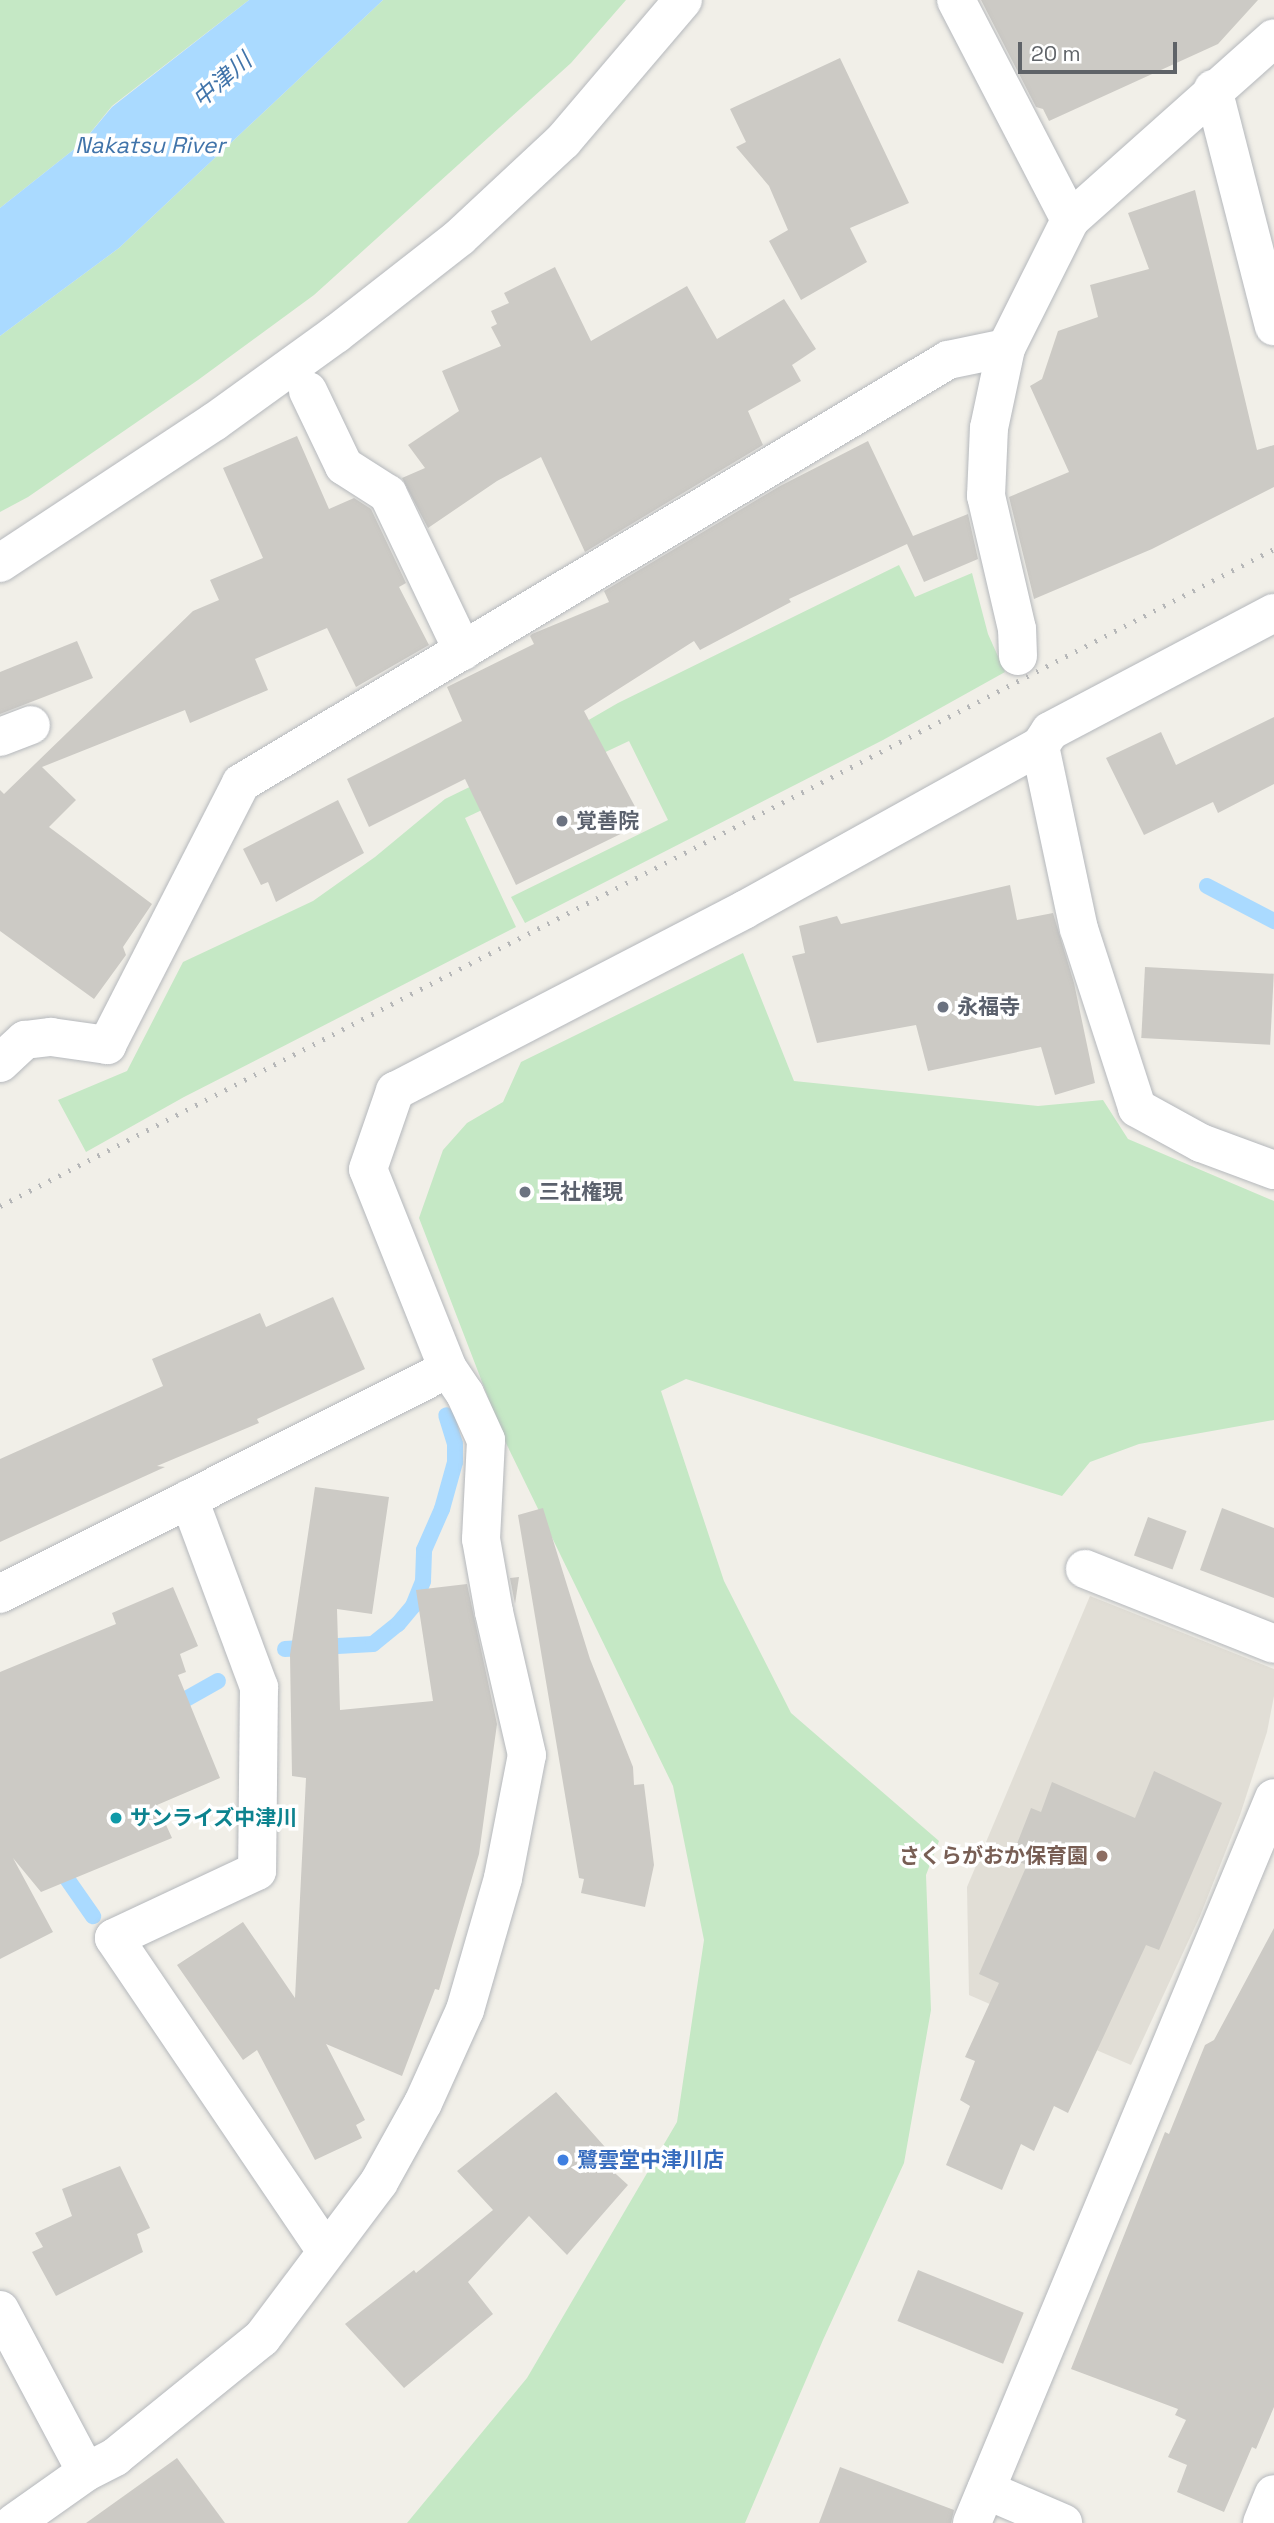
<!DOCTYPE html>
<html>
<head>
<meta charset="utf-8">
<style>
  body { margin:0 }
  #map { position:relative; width:1274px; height:2523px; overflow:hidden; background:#f1efe8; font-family:"Space Grotesk","Noto Sans JP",sans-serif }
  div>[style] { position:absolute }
  .education>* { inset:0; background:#e1ded6 }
  .green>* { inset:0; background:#c5e8c5 }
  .water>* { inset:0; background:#aadaff }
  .stream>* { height:16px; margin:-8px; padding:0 8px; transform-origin:8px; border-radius:8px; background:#aadaff }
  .building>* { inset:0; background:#cccac5; transform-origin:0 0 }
  .roads { filter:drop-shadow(0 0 2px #b5b8bc) drop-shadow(0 0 2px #b5b8bc) }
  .minor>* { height:38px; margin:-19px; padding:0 19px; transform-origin:19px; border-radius:19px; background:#fff }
  .rail>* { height:5px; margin-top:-2.5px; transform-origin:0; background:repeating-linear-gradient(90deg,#b6b7b8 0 2px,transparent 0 11px) }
  .dots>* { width:19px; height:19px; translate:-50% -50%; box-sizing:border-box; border:4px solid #fff; border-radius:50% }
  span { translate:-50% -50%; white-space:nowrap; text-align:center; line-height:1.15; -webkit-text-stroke:7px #fff; paint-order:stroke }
  .worship-label { font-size:21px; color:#5b616d; font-weight:700 }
  .left { translate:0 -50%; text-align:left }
  .culture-label { font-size:21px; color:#0d838f; font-weight:700 }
  .education-label { font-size:21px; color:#785e54; font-weight:700 }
  .right { translate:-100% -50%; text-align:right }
  .shop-label { font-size:21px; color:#366cbe; font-weight:700 }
  .water-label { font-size:23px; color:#4174aa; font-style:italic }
  .scale { position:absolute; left:1018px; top:42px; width:159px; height:32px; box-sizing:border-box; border:4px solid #5f6368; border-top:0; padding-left:9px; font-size:21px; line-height:24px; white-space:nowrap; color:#5f6368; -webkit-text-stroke:5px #fff; paint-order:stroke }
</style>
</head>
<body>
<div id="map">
  <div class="education">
    <div style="clip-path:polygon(1090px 1596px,1274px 1669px,1274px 1696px,1267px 1732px,1240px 1815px,1200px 1916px,1131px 2065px,969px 1995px,967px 1887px)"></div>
  </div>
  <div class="green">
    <div style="clip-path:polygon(0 0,249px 0,112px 106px,82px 143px,0 208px)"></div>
    <div style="clip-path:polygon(383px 0,626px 0,571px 63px,314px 295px,198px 380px,28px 497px,0 512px,0 336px,119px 248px)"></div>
    <div style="clip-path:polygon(899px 565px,915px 597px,972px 573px,988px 634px,1005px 672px,883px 740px,525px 923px,511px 897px,668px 820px,629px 741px,465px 818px,516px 927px,184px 1097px,86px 1152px,58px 1100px,127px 1071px,183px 962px,313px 901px,375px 857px,445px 799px,492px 776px,618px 703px)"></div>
    <div style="clip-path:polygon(743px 953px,794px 1081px,1038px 1106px,1103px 1100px,1128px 1139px,1274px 1201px,1274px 1420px,1139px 1444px,1090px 1462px,1062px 1496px,686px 1379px,661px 1391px,724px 1581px,791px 1713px,939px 1841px,926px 1875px,931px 2010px,904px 2163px,823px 2340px,745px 2523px,407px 2523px,527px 2378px,677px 2122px,704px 1940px,673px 1786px,504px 1439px,419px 1218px,443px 1150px,467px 1123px,503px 1102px,521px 1062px)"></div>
  </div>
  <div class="water">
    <div style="clip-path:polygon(249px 0,383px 0,119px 248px,0 336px,0 208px,82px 143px,112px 107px)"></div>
  </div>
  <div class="stream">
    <div style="left:1207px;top:886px;width:76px;rotate:27.6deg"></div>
    <div style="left:285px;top:1649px;width:88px;rotate:-3.3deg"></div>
    <div style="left:373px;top:1644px;width:32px;rotate:-39deg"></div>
    <div style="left:398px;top:1624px;width:23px;rotate:-50deg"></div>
    <div style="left:413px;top:1606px;width:27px;rotate:-68deg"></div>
    <div style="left:423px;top:1581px;width:31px;rotate:-88deg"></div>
    <div style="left:424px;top:1550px;width:45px;rotate:-66.3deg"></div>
    <div style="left:442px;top:1509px;width:49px;rotate:-74.5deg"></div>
    <div style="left:455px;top:1462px;width:18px;rotate:-90deg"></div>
    <div style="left:455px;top:1444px;width:30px;rotate:-107deg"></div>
    <div style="left:170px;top:1708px;width:55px;rotate:-29.4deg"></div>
    <div style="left:56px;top:1863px;width:65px;rotate:55.1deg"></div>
  </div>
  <div class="building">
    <div style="clip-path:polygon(981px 0,1258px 0,1218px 44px,1049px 121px,1043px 109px,1036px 107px)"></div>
    <div style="clip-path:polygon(840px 58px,909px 203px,850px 228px,867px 262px,801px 300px,769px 241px,788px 230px,769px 186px,736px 147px,746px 142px,730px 109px)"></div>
    <div style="clip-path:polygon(1195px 190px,1257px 450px,1274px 445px,1274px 487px,1152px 549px,1034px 599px,1009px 497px,1069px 472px,1030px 386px,1042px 379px,1058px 331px,1098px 317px,1090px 285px,1149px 269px,1128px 213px)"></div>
    <div style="clip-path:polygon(555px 267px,591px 341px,687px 286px,717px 339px,784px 299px,816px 349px,792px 365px,801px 381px,748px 411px,763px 445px,585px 552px,541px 457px,497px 481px,428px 528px,402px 478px,425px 468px,408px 445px,459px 411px,442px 371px,501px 346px,491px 327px,497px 324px,491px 311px,509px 303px,504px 293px)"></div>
    <div style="clip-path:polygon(297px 436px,329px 509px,354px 498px,371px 509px,406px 583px,399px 587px,429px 645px,356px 687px,327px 628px,255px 659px,268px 690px,190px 723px,185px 710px,42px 767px,76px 800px,49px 827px,152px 904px,123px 947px,126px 955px,94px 999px,0 931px,0 790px,4px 794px,193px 611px,219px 600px,210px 580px,263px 558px,223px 468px)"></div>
    <div style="clip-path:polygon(868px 441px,913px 536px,968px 514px,978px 559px,924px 582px,907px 544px,789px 599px,791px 602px,700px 650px,694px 641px,584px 711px,640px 816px,641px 824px,516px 885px,465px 779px,369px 827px,347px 779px,462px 721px,447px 687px,534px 644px,530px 636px,532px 634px,609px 602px,604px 591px,780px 486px)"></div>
    <div style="clip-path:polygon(77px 641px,93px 678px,0 714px,0 672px)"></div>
    <div style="clip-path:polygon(1274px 717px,1274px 784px,1218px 813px,1213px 802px,1144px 835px,1106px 758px,1161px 732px,1176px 765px)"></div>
    <div style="clip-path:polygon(338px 800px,364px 853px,276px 902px,268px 882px,261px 885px,243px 849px)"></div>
    <div style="clip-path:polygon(1010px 885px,1017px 920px,1053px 913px,1074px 983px,1095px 1083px,1055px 1095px,1041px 1047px,928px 1071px,916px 1025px,817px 1043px,792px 956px,805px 953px,799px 926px,837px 916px,841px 924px)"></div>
    <div style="left:1145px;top:967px;width:129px;height:71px;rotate:3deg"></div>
    <div style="clip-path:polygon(333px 1297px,365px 1369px,257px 1419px,259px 1423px,157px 1466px,165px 1467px,0 1542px,0 1459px,163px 1386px,152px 1359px,260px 1313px,266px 1327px)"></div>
    <div style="clip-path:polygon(315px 1487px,389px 1497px,372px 1614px,337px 1609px,340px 1710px,433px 1701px,416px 1590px,467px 1584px,497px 1724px,479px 1854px,439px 1990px,435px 1989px,402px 2076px,326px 2044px,365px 2120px,356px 2125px,362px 2138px,315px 2160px,257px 2050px,243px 2060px,177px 1965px,243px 1922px,295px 1998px,306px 1778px,292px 1776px,290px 1655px)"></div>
    <div style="clip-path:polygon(543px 1508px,590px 1659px,633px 1767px,634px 1785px,644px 1784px,654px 1865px,645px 1907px,581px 1893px,584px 1879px,579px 1878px,518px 1515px)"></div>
    <div style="clip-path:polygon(1222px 1508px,1274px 1528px,1274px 1598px,1200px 1570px)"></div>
    <div style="left:1148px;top:1517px;width:41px;height:41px;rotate:20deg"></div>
    <div style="clip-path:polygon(519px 1577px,515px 1604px,510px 1578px)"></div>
    <div style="clip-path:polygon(173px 1587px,198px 1646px,180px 1654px,186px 1672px,178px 1675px,220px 1778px,157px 1805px,172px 1838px,41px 1892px,13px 1858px,53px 1932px,0 1959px,0 1672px,116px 1624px,112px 1613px)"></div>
    <div style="clip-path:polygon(1154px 1771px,1222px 1803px,1159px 1950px,1146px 1945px,1068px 2113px,1054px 2106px,1034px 2151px,1021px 2144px,1002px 2190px,946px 2165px,970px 2106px,960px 2100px,975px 2061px,965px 2057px,999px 1983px,979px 1974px,1027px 1865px,1011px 1859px,1031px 1808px,1041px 1812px,1052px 1782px,1135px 1818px)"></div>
    <div style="clip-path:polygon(1274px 1928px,1274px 2407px,1256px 2449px,1252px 2447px,1224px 2512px,1177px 2492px,1187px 2465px,1168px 2457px,1186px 2420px,1175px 2415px,1178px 2409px,1071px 2369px,1165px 2132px,1169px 2134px,1205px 2045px,1214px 2040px)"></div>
    <div style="clip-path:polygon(556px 2092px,605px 2147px,595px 2155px,628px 2185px,567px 2255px,529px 2216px,468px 2282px,493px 2314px,404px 2388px,345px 2324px,414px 2270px,416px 2273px,493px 2210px,457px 2171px)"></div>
    <div style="clip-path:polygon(120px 2166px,150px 2228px,137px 2234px,143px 2252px,56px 2296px,32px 2252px,43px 2247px,35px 2233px,72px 2216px,62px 2189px)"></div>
    <div style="left:918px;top:2270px;width:114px;height:55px;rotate:22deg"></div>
    <div style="clip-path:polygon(177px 2458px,225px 2523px,86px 2523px)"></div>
    <div style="clip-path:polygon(840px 2467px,954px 2510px,951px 2523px,819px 2523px)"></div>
  </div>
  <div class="roads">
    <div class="minor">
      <div style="left:956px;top:0;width:248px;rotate:62.6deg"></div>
      <div style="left:1213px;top:89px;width:245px;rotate:75.6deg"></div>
      <div style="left:308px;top:391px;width:83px;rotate:64.4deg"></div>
      <div style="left:344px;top:466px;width:52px;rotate:32.5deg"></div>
      <div style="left:388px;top:494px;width:174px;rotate:64.5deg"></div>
      <div style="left:0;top:563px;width:256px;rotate:-33.4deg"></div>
      <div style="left:214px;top:422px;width:150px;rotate:-35.8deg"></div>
      <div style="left:336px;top:334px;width:157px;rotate:-38deg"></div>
      <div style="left:460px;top:237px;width:141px;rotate:-43deg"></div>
      <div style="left:563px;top:141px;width:185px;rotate:-49.6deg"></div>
      <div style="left:1018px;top:656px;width:27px;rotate:-92deg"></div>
      <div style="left:1017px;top:629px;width:137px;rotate:-103.1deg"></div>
      <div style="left:986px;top:496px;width:68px;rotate:-87.5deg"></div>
      <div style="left:989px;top:428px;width:82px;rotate:-78deg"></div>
      <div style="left:1006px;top:348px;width:143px;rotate:-63.4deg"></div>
      <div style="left:1070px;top:220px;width:273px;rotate:-41.7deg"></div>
      <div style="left:0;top:737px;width:33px;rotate:-21deg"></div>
      <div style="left:1040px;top:746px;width:187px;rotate:78deg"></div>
      <div style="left:1079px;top:929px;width:188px;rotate:72deg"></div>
      <div style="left:1137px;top:1108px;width:73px;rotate:28.7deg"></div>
      <div style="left:1201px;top:1143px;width:78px;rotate:20.3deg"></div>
      <div style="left:0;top:1063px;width:34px;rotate:-43deg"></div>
      <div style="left:25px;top:1040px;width:26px;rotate:-7deg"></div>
      <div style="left:51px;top:1037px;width:57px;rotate:8.1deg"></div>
      <div style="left:107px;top:1045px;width:294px;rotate:-62.9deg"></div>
      <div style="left:241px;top:783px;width:824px;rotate:-30.89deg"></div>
      <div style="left:948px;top:360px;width:59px;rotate:-11.7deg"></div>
      <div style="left:189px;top:1499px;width:201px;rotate:69.6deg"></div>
      <div style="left:259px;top:1687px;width:184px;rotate:90.6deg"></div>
      <div style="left:257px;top:1871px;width:158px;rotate:154.9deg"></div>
      <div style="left:114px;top:1938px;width:378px;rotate:55.9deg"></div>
      <div style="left:1085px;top:1569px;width:203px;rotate:21.6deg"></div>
      <div style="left:0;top:1594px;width:501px;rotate:-26.67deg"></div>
      <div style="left:0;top:2310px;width:183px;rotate:62deg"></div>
      <div style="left:986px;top:2490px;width:84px;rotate:23.2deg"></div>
      <div style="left:14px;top:2523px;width:88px;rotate:-35.3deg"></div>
      <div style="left:86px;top:2472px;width:33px;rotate:-27deg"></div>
      <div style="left:115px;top:2457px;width:189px;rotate:-39deg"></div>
      <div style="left:262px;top:2338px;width:195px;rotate:-53.1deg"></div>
      <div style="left:379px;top:2182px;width:90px;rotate:-60.9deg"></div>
      <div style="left:423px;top:2103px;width:102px;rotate:-65.7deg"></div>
      <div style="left:465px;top:2010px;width:137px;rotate:-73.9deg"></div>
      <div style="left:503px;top:1878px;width:125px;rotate:-79deg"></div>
      <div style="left:527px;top:1755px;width:147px;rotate:-103deg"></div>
      <div style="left:494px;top:1612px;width:74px;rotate:-100.1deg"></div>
      <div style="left:481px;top:1539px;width:99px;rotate:-87.1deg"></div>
      <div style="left:486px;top:1440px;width:51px;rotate:-114.5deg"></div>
      <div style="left:465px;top:1394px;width:30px;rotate:-124deg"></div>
      <div style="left:448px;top:1369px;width:215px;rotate:-111.8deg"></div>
      <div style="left:368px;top:1169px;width:83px;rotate:-70.9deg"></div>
      <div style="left:395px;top:1091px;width:393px;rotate:-27.4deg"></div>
      <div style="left:744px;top:910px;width:338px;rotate:-29deg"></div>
      <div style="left:1040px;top:746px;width:18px;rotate:-56deg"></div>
      <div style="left:1050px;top:731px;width:253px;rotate:-27.8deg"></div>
      <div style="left:972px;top:2523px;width:785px;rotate:-67.39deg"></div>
      <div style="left:1262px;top:2523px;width:31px;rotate:-68deg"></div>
    </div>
  </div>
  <div class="rail">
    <div style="left:0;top:1206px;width:1433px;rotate:-27.28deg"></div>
  </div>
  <div class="dots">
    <div style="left:562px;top:821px;background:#6b7280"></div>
    <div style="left:943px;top:1007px;background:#6b7280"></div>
    <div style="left:525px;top:1192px;background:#6b7280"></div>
    <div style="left:116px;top:1818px;background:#0f9aa8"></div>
    <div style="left:1102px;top:1856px;background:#8d6e63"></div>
    <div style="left:563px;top:2160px;background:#3f7fe0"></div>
  </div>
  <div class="worship-label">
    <span class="left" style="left:576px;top:821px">覚善院</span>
    <span class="left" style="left:957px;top:1007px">永福寺</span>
    <span class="left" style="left:539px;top:1192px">三社権現</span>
  </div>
  <div class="culture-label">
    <span class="left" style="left:130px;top:1818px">サンライズ中津川</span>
  </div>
  <div class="education-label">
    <span class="right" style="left:1088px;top:1856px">さくらがおか保育園</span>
  </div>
  <div class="shop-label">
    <span class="left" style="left:577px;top:2160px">鷺雲堂中津川店</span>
  </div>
  <div class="water-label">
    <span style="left:222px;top:80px;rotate:-41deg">中津川</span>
    <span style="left:150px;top:145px">Nakatsu River</span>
  </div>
  <div class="scale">20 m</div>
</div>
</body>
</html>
